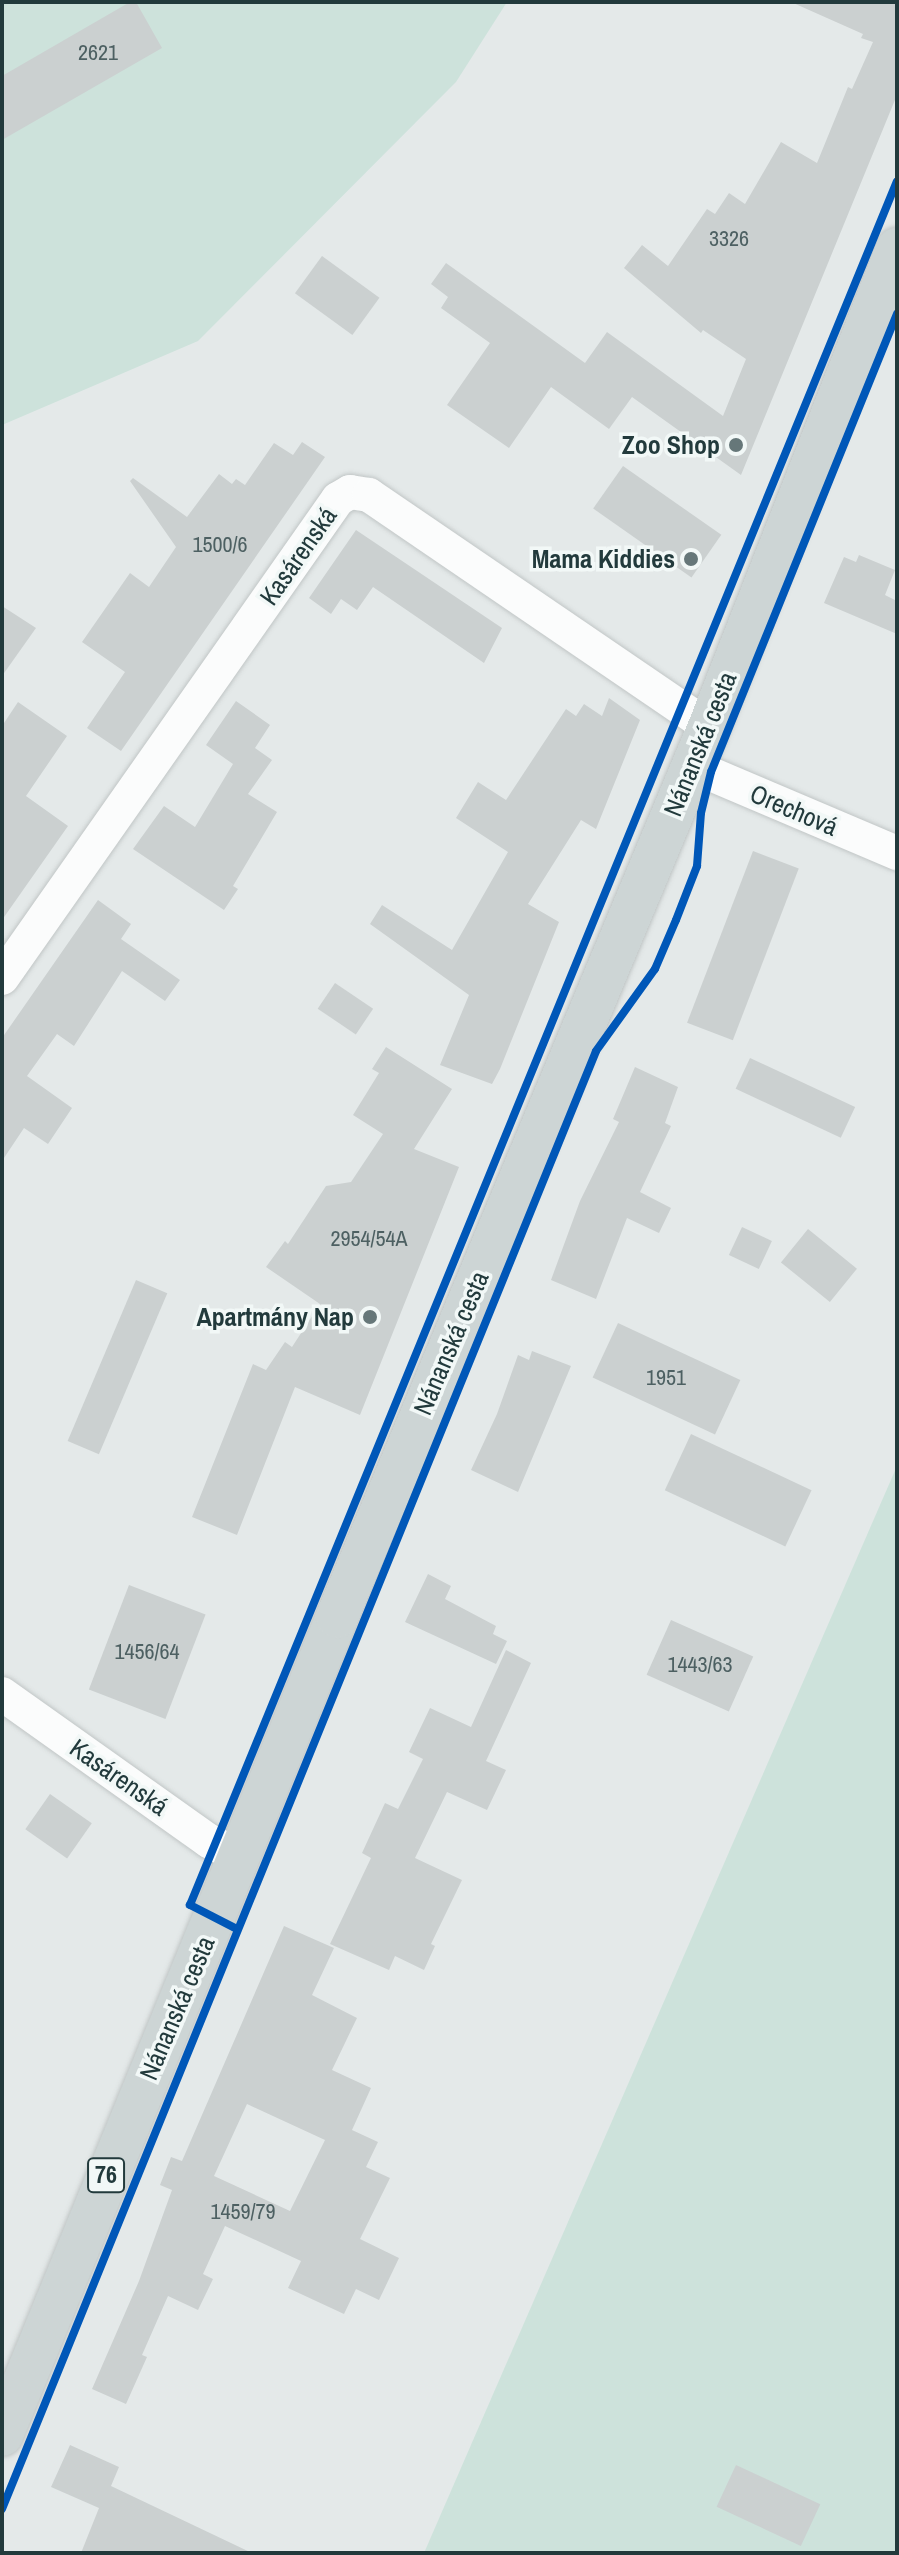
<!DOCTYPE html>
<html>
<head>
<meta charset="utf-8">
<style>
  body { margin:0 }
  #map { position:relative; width:899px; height:2555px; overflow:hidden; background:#e4e9e9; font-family:"Archivo Narrow",sans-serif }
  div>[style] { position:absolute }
  .green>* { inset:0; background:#cde2db }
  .building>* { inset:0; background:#cbd0d0; transform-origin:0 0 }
  .roads { filter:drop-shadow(0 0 2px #c1c6c6) drop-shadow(0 0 2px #c1c6c6) }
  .minor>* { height:34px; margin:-17px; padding:0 17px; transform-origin:17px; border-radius:17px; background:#fbfcfc }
  .major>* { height:42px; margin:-21px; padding:0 21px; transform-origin:21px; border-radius:21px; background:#cdd5d5 }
  .cycleway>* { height:8px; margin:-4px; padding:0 4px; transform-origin:4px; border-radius:4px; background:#0057b8 }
  .dots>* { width:22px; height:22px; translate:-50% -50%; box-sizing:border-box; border:4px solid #f2f8f7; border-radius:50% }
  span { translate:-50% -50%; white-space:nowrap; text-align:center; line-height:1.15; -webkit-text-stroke:7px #f2f8f7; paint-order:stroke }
  .number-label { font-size:22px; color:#4d6062 }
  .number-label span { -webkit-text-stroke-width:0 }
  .shield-label span { padding:2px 6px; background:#f2f8f7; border:2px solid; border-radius:6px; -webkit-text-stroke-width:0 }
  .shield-label { font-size:24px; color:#223a3c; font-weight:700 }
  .poi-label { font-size:26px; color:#223a3c; font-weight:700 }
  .right { translate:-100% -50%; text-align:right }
  .street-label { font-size:26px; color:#223a3c }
  .frame { position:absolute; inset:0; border:4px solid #223a3c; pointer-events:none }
</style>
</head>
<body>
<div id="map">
  <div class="green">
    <div style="clip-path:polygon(2px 2px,507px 2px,456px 82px,198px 341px,2px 425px)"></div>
    <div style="clip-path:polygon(897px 1466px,897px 2553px,424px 2553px)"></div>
  </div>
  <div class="building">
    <div style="clip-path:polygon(130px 2px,136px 2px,162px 48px,2px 140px,2px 76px)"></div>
    <div style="clip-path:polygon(791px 2px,897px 2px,897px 95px,741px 475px,632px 397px,609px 429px,551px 387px,509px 448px,447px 405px,490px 343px,441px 308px,448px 297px,431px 284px,446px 263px,585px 363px,607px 332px,723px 416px,746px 359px,703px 330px,701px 333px,624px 268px,642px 245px,668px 266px,707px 209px,715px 214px,729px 193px,745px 204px,781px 142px,817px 163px,848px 87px,852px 89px,873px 42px,861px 38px,863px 34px)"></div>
    <div style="left:322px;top:256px;width:71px;height:46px;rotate:36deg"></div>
    <div style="clip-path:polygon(302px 442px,325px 457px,121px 751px,87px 728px,125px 672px,82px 642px,130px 573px,149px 587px,176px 547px,130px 481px,133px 478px,187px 517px,219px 474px,232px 484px,236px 479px,245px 485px,274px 443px,293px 455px)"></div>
    <div style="left:623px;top:466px;width:120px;height:52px;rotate:35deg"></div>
    <div style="clip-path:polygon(356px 530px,502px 628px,484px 663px,373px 587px,357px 610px,341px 599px,331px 614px,309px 598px)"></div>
    <div style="clip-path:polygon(859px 555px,895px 570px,885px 595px,897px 601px,897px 634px,824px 603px,844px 557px,856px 562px)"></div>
    <div style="clip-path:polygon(2px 606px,36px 628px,2px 676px)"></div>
    <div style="clip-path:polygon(609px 698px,640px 720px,596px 829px,581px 820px,528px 904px,559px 922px,500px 1069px,492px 1084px,440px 1065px,469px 995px,370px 924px,382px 905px,452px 950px,508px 852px,456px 818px,478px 782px,506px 800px,566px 709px,576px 716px,584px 704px,602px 716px)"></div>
    <div style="clip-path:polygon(236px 701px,270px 725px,255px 748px,272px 760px,248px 794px,277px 812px,233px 886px,238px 889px,224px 910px,133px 849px,164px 806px,195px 827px,233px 764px,206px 745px)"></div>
    <div style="clip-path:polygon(18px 702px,67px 736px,26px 796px,68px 826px,2px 920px,2px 726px)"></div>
    <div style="left:753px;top:851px;width:49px;height:184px;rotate:21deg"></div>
    <div style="clip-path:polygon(98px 900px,131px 924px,121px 939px,180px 980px,165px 1001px,122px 971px,74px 1046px,57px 1034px,27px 1076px,72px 1108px,48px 1144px,24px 1128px,2px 1161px,2px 1038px)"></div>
    <div style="left:335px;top:983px;width:46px;height:31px;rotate:34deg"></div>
    <div style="clip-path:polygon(386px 1047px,452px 1089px,414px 1149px,459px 1167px,360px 1415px,295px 1387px,237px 1535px,192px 1517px,253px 1364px,266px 1370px,285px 1342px,292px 1347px,320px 1304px,266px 1267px,285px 1241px,288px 1244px,326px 1186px,351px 1182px,383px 1134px,353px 1115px,379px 1073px,372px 1069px)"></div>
    <div style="left:750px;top:1058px;width:116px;height:34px;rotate:25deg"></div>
    <div style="clip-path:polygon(635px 1067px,678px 1087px,665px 1123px,671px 1126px,640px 1192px,671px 1208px,659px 1233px,627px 1218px,596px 1299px,551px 1280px,580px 1201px,619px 1122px,613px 1119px)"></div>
    <div style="left:742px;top:1227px;width:33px;height:31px;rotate:25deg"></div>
    <div style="left:808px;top:1229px;width:63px;height:43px;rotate:39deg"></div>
    <div style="left:136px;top:1280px;width:34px;height:175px;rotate:23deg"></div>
    <div style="left:618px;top:1323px;width:135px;height:60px;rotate:25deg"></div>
    <div style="clip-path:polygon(532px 1351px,571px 1366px,518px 1492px,471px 1470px,497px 1414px,518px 1355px,529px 1360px)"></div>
    <div style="left:691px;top:1434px;width:133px;height:62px;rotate:25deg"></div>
    <div style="clip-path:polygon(428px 1574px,451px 1586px,445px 1599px,496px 1626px,493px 1634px,507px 1641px,496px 1664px,405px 1622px)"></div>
    <div style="left:129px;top:1585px;width:82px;height:112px;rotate:21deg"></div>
    <div style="left:671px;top:1620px;width:90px;height:60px;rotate:24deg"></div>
    <div style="clip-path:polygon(506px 1650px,531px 1663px,486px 1761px,506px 1770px,487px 1810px,447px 1792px,415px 1858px,462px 1880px,431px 1944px,435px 1946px,424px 1970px,395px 1956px,389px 1970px,330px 1944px,371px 1858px,362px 1853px,385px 1803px,398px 1809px,423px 1759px,409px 1752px,430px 1708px,471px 1727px)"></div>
    <div style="left:50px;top:1794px;width:51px;height:43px;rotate:35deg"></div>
    <div style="clip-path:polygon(evenodd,284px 1926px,334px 1948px,312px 1995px,357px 2018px,332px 2070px,371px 2088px,352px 2130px,378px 2142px,366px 2167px,390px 2178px,360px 2239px,399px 2258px,379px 2300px,356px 2289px,344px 2314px,288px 2288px,301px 2261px,225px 2226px,203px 2274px,213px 2279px,198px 2310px,168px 2296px,142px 2355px,147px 2357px,126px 2404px,92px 2389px,139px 2281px,172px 2190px,160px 2185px,171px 2157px,182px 2161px,284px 1926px,247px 2104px,325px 2140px,290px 2211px,214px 2176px,247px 2104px)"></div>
    <div style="clip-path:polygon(70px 2445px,119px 2467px,111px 2486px,252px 2553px,81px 2553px,99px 2508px,51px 2487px)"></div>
    <div style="left:736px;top:2465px;width:93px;height:46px;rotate:25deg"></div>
  </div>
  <div class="roads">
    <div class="minor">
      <div style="left:692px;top:766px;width:223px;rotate:23deg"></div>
      <div style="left:2px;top:978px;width:585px;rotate:-54.95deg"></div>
      <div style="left:338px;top:499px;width:14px;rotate:-30deg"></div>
      <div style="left:350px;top:492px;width:19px;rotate:9deg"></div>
      <div style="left:369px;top:495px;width:412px;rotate:34.3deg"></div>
      <div style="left:2px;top:1694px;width:254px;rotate:35.4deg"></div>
      <div style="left:209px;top:1841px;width:34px;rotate:27deg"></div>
    </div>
    <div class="major">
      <div style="left:2px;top:2435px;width:884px;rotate:-67.73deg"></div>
      <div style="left:337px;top:1617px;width:965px;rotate:-67.32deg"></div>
      <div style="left:709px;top:727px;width:514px;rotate:-68.53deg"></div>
    </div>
  </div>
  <div class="cycleway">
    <div style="left:237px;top:1929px;width:53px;rotate:-152.9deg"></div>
    <div style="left:190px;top:1905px;width:1863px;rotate:-67.7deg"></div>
    <div style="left:2px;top:2509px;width:1574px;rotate:-67.83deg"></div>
    <div style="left:596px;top:1051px;width:101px;rotate:-54.3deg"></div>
    <div style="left:655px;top:969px;width:53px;rotate:-66.8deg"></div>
    <div style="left:676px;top:920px;width:58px;rotate:-68.7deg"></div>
    <div style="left:697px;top:866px;width:53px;rotate:-85.7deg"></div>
    <div style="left:701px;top:813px;width:42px;rotate:-76.3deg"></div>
    <div style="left:711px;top:772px;width:495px;rotate:-67.9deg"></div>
  </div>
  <div class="dots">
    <div style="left:736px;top:445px;background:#667779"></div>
    <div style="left:691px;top:559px;background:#667779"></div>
    <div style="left:370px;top:1317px;background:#667779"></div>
  </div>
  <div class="number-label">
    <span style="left:98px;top:53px">2621</span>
    <span style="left:729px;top:239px">3326</span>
    <span style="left:220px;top:545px">1500/6</span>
    <span style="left:369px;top:1239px">2954/54A</span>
    <span style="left:666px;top:1378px">1951</span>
    <span style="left:147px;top:1652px">1456/64</span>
    <span style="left:700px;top:1665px">1443/63</span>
    <span style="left:243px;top:2212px">1459/79</span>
  </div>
  <div class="shield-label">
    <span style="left:106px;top:2175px">76</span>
  </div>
  <div class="poi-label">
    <span class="right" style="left:720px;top:445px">Zoo Shop</span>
    <span class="right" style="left:675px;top:559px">Mama Kiddies</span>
    <span class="right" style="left:354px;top:1317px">Apartmány Nap</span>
  </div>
  <div class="street-label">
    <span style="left:298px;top:556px;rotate:-55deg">Kasárenská</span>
    <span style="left:700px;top:744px;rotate:-68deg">Nánanská cesta</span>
    <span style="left:794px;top:810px;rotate:23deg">Orechová</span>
    <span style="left:451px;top:1343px;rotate:-67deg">Nánanská cesta</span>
    <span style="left:119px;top:1777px;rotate:35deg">Kasárenská</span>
    <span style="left:177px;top:2008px;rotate:-67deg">Nánanská cesta</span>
  </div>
  <div class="frame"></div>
</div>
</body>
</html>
